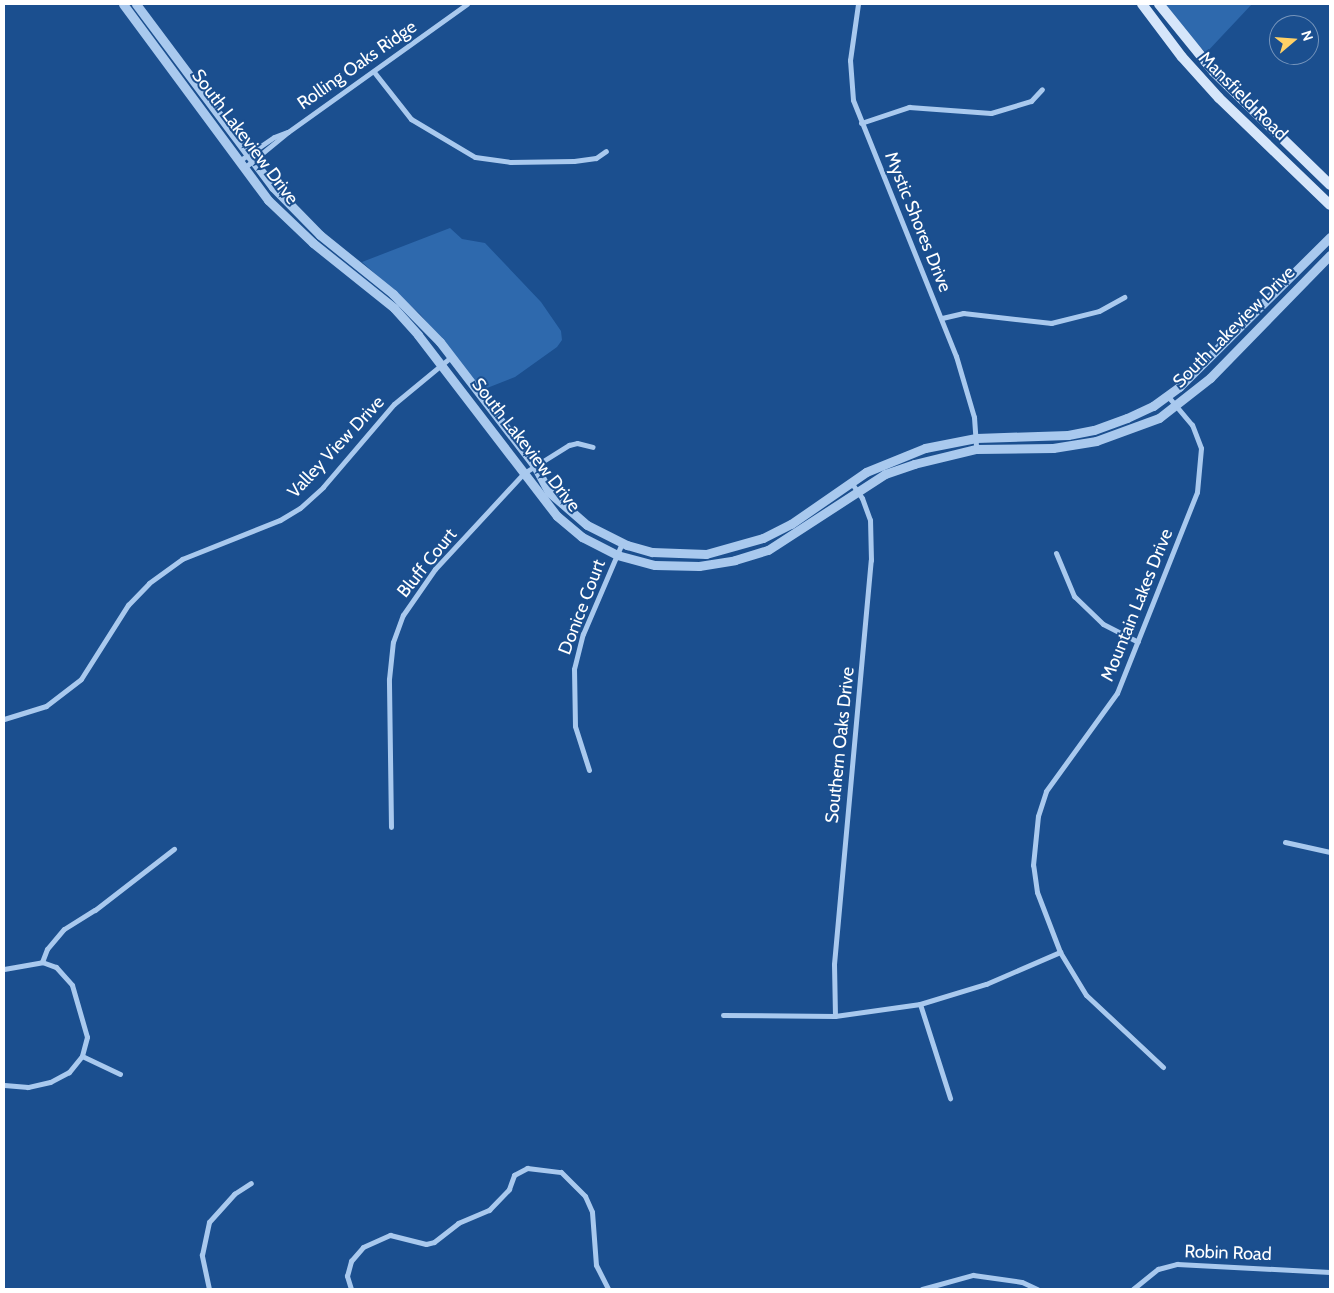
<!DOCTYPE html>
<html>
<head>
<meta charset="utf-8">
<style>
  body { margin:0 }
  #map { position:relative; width:1334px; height:1293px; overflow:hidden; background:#1b4f8f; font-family:Cabin,sans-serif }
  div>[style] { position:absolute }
  .green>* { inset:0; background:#2e69ad }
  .minor>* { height:5px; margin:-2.5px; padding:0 2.5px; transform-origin:2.5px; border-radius:2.5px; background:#a9c9ee }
  .tertiary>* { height:9px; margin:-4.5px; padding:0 4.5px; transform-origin:4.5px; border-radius:4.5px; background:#a9c9ee }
  .secondary>* { height:10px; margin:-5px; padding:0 5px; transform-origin:5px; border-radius:5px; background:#d6e6fa }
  span { translate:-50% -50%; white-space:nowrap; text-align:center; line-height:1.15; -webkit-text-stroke:4px #1b4f8f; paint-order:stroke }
  .street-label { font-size:18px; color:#fff }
  .frame { position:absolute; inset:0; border:5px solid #fff; pointer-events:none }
  .north { position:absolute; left:1269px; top:15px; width:50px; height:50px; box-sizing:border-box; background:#1b4f8f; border:1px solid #7695bc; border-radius:50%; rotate:72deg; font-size:14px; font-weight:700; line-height:20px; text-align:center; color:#fff }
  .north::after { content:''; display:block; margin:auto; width:18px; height:22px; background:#ffd166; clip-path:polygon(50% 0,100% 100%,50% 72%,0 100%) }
</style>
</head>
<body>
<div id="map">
  <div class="green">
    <div style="clip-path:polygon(1160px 4px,1252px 4px,1206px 53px)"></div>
    <div style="clip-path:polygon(450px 228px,462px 239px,485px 243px,541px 302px,561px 331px,562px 340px,557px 347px,515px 377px,482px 390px,420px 314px,362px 262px)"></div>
  </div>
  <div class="minor">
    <div style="left:858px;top:4px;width:57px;rotate:98.1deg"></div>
    <div style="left:850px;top:60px;width:40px;rotate:85.7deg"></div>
    <div style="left:853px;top:100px;width:276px;rotate:68.1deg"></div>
    <div style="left:956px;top:356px;width:64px;rotate:73.6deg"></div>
    <div style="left:974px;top:417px;width:32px;rotate:86deg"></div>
    <div style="left:374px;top:72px;width:60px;rotate:51.8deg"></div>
    <div style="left:411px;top:119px;width:74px;rotate:30.7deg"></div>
    <div style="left:475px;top:157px;width:35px;rotate:8deg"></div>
    <div style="left:510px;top:162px;width:64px;rotate:-0.9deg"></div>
    <div style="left:574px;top:161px;width:22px;rotate:-8deg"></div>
    <div style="left:596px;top:158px;width:12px;rotate:-35deg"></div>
    <div style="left:861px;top:123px;width:51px;rotate:-18.4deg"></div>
    <div style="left:909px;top:107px;width:82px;rotate:4.2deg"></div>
    <div style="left:991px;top:113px;width:42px;rotate:-16.7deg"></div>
    <div style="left:1031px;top:101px;width:16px;rotate:-47deg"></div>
    <div style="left:239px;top:161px;width:42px;rotate:-34.4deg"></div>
    <div style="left:274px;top:137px;width:14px;rotate:-21deg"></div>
    <div style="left:244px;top:168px;width:57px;rotate:-39.3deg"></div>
    <div style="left:288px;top:132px;width:220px;rotate:-35.6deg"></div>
    <div style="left:942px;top:318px;width:22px;rotate:-13deg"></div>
    <div style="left:963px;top:313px;width:89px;rotate:6.5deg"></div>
    <div style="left:1051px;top:323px;width:49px;rotate:-14deg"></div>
    <div style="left:1099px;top:311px;width:29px;rotate:-29deg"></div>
    <div style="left:1056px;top:553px;width:47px;rotate:67.3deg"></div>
    <div style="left:1074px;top:596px;width:40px;rotate:44deg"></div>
    <div style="left:1103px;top:624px;width:39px;rotate:27deg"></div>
    <div style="left:4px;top:719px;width:44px;rotate:-17.2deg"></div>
    <div style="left:46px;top:706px;width:44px;rotate:-37.6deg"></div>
    <div style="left:81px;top:679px;width:88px;rotate:-57.6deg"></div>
    <div style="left:128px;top:605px;width:30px;rotate:-46deg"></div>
    <div style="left:149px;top:583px;width:41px;rotate:-36deg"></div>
    <div style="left:182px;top:559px;width:105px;rotate:-21.7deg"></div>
    <div style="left:280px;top:520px;width:23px;rotate:-31deg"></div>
    <div style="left:300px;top:508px;width:31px;rotate:-42deg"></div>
    <div style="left:323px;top:487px;width:109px;rotate:-49.5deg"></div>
    <div style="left:394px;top:404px;width:74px;rotate:-39.5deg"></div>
    <div style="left:589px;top:770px;width:46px;rotate:-107.7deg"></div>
    <div style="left:575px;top:726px;width:57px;rotate:-91deg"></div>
    <div style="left:574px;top:669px;width:36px;rotate:-76deg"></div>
    <div style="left:583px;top:634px;width:99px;rotate:-66.8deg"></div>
    <div style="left:391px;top:827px;width:148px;rotate:-90.8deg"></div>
    <div style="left:389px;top:679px;width:37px;rotate:-84deg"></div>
    <div style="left:393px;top:642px;width:29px;rotate:-70deg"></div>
    <div style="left:403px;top:615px;width:56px;rotate:-55.2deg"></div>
    <div style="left:435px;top:569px;width:131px;rotate:-47.2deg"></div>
    <div style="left:524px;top:473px;width:53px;rotate:-31.9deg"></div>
    <div style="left:569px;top:445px;width:8px;rotate:-14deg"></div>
    <div style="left:577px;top:443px;width:16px;rotate:14deg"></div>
    <div style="left:1285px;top:842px;width:46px;rotate:12.5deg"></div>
    <div style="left:42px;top:962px;width:14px;rotate:-69deg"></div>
    <div style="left:47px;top:949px;width:26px;rotate:-50deg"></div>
    <div style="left:64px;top:929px;width:36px;rotate:-32deg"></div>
    <div style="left:95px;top:910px;width:100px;rotate:-37.7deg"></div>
    <div style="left:4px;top:969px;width:39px;rotate:-10deg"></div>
    <div style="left:42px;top:962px;width:15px;rotate:20deg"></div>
    <div style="left:56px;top:967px;width:24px;rotate:48deg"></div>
    <div style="left:72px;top:985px;width:54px;rotate:73.9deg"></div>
    <div style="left:87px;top:1037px;width:20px;rotate:105deg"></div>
    <div style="left:82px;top:1056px;width:21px;rotate:129deg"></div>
    <div style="left:69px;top:1072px;width:21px;rotate:152deg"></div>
    <div style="left:50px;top:1082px;width:23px;rotate:167deg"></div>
    <div style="left:28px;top:1087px;width:24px;rotate:-175deg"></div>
    <div style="left:920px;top:1004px;width:99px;rotate:72.3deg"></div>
    <div style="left:723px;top:1015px;width:112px;rotate:0.5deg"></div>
    <div style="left:835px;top:1016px;width:86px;rotate:-8deg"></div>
    <div style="left:920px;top:1004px;width:69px;rotate:-16.9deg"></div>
    <div style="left:986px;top:984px;width:81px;rotate:-23.4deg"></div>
    <div style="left:835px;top:1016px;width:52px;rotate:-91.1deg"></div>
    <div style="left:834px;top:964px;width:406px;rotate:-84.8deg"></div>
    <div style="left:871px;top:560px;width:40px;rotate:-91.4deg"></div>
    <div style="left:870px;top:520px;width:23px;rotate:-110deg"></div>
    <div style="left:862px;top:498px;width:19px;rotate:-125deg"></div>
    <div style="left:82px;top:1056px;width:42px;rotate:25.3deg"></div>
    <div style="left:1163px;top:1067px;width:105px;rotate:-136.9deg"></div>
    <div style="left:1086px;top:995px;width:50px;rotate:-121.2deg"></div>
    <div style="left:1060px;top:952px;width:64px;rotate:-111deg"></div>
    <div style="left:1037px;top:892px;width:27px;rotate:-98deg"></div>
    <div style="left:1033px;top:865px;width:49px;rotate:-84.2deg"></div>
    <div style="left:1038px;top:816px;width:26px;rotate:-72deg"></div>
    <div style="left:1046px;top:791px;width:121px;rotate:-54.1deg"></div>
    <div style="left:1117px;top:693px;width:216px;rotate:-68.3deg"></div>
    <div style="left:1197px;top:492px;width:44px;rotate:-84.8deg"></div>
    <div style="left:1201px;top:448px;width:25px;rotate:-111deg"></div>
    <div style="left:1192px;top:425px;width:38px;rotate:-130deg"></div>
    <div style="left:209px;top:1289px;width:35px;rotate:-102deg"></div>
    <div style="left:202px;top:1255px;width:34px;rotate:-78deg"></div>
    <div style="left:209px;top:1222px;width:38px;rotate:-48deg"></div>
    <div style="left:234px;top:1194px;width:20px;rotate:-33deg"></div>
    <div style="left:351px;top:1289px;width:14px;rotate:-107deg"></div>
    <div style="left:347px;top:1276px;width:16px;rotate:-75deg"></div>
    <div style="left:351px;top:1261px;width:18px;rotate:-49deg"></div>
    <div style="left:363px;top:1247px;width:30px;rotate:-24deg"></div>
    <div style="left:390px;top:1235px;width:37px;rotate:14deg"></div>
    <div style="left:426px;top:1244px;width:8px;rotate:-14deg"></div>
    <div style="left:434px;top:1242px;width:31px;rotate:-38deg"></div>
    <div style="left:458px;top:1223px;width:34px;rotate:-23deg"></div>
    <div style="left:489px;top:1210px;width:29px;rotate:-46deg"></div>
    <div style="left:509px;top:1189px;width:15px;rotate:-70deg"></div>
    <div style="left:514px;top:1175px;width:15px;rotate:-28deg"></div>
    <div style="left:527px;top:1168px;width:34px;rotate:7deg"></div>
    <div style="left:561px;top:1172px;width:34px;rotate:45deg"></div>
    <div style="left:585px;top:1196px;width:17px;rotate:66deg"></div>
    <div style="left:592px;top:1212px;width:53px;rotate:85.7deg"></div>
    <div style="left:596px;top:1265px;width:27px;rotate:63deg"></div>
    <div style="left:922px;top:1289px;width:53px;rotate:-15.4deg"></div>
    <div style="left:973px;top:1275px;width:49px;rotate:8.1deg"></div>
    <div style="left:1022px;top:1282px;width:17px;rotate:25deg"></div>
    <div style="left:1133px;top:1289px;width:32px;rotate:-39deg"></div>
    <div style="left:1158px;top:1269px;width:20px;rotate:-15deg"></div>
    <div style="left:1177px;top:1264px;width:153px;rotate:3deg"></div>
  </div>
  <div class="tertiary">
    <div style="left:123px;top:4px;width:244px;rotate:53.5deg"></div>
    <div style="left:268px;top:200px;width:62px;rotate:43.7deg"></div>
    <div style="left:313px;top:243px;width:104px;rotate:38.7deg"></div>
    <div style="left:394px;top:308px;width:36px;rotate:48deg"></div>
    <div style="left:418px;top:335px;width:228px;rotate:52.5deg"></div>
    <div style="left:557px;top:516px;width:33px;rotate:40deg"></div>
    <div style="left:582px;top:537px;width:39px;rotate:27deg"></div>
    <div style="left:617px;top:555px;width:39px;rotate:15deg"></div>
    <div style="left:655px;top:565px;width:44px;rotate:1.3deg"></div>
    <div style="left:699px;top:566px;width:36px;rotate:-9deg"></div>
    <div style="left:735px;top:560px;width:34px;rotate:-17deg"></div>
    <div style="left:768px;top:550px;width:140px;rotate:-33deg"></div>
    <div style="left:885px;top:474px;width:31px;rotate:-19deg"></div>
    <div style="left:914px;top:464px;width:64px;rotate:-13.6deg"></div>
    <div style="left:976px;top:449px;width:77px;rotate:-0.7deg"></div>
    <div style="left:1053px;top:448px;width:44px;rotate:-9.2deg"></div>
    <div style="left:1096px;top:441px;width:67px;rotate:-20.1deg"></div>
    <div style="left:1159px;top:418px;width:65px;rotate:-38.1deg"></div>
    <div style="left:1210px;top:378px;width:172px;rotate:-45.7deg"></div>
    <div style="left:136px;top:4px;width:229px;rotate:53.2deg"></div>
    <div style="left:273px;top:187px;width:67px;rotate:45.6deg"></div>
    <div style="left:320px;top:235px;width:94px;rotate:38.9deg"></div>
    <div style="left:393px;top:294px;width:67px;rotate:45.6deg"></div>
    <div style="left:440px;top:342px;width:156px;rotate:52.5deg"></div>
    <div style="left:535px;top:466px;width:30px;rotate:62deg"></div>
    <div style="left:549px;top:492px;width:50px;rotate:41deg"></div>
    <div style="left:587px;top:525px;width:45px;rotate:26.6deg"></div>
    <div style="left:627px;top:545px;width:26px;rotate:16deg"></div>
    <div style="left:652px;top:552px;width:54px;rotate:2.1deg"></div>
    <div style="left:706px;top:554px;width:59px;rotate:-15.7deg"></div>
    <div style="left:763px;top:538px;width:31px;rotate:-27deg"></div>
    <div style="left:791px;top:524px;width:91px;rotate:-34.7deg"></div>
    <div style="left:866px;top:472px;width:64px;rotate:-22.1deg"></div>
    <div style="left:925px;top:448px;width:52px;rotate:-11.1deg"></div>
    <div style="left:976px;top:438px;width:92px;rotate:-1.9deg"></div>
    <div style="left:1068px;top:435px;width:26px;rotate:-11deg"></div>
    <div style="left:1094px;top:430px;width:35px;rotate:-20deg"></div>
    <div style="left:1127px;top:418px;width:29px;rotate:-25deg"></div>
    <div style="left:1153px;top:406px;width:32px;rotate:-36deg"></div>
    <div style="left:1179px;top:387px;width:213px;rotate:-44.8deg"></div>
  </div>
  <div class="secondary">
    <div style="left:1142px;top:4px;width:66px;rotate:53deg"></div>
    <div style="left:1182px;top:57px;width:55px;rotate:47.9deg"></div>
    <div style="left:1219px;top:98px;width:154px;rotate:43.9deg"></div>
    <div style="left:1159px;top:4px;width:87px;rotate:51deg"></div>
    <div style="left:1214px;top:72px;width:162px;rotate:44.2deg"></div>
  </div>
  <div class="street-label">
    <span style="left:357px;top:65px;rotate:-35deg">Rolling Oaks Ridge</span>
    <span style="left:1243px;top:96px;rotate:45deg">Mansfield Road</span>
    <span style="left:245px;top:137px;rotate:53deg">South Lakeview Drive</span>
    <span style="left:918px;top:222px;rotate:68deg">Mystic Shores Drive</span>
    <span style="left:1234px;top:327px;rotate:-45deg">South Lakeview Drive</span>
    <span style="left:526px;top:445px;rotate:52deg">South Lakeview Drive</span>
    <span style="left:336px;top:447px;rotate:-47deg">Valley View Drive</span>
    <span style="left:427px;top:563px;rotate:-51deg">Bluff Court</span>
    <span style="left:1137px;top:605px;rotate:-68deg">Mountain Lakes Drive</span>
    <span style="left:582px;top:607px;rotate:-69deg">Donice Court</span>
    <span style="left:840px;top:745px;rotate:-84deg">Southern Oaks Drive</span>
    <span style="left:1228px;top:1253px;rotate:2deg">Robin Road</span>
  </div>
  <div class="frame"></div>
  <div class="north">N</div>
</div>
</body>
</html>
